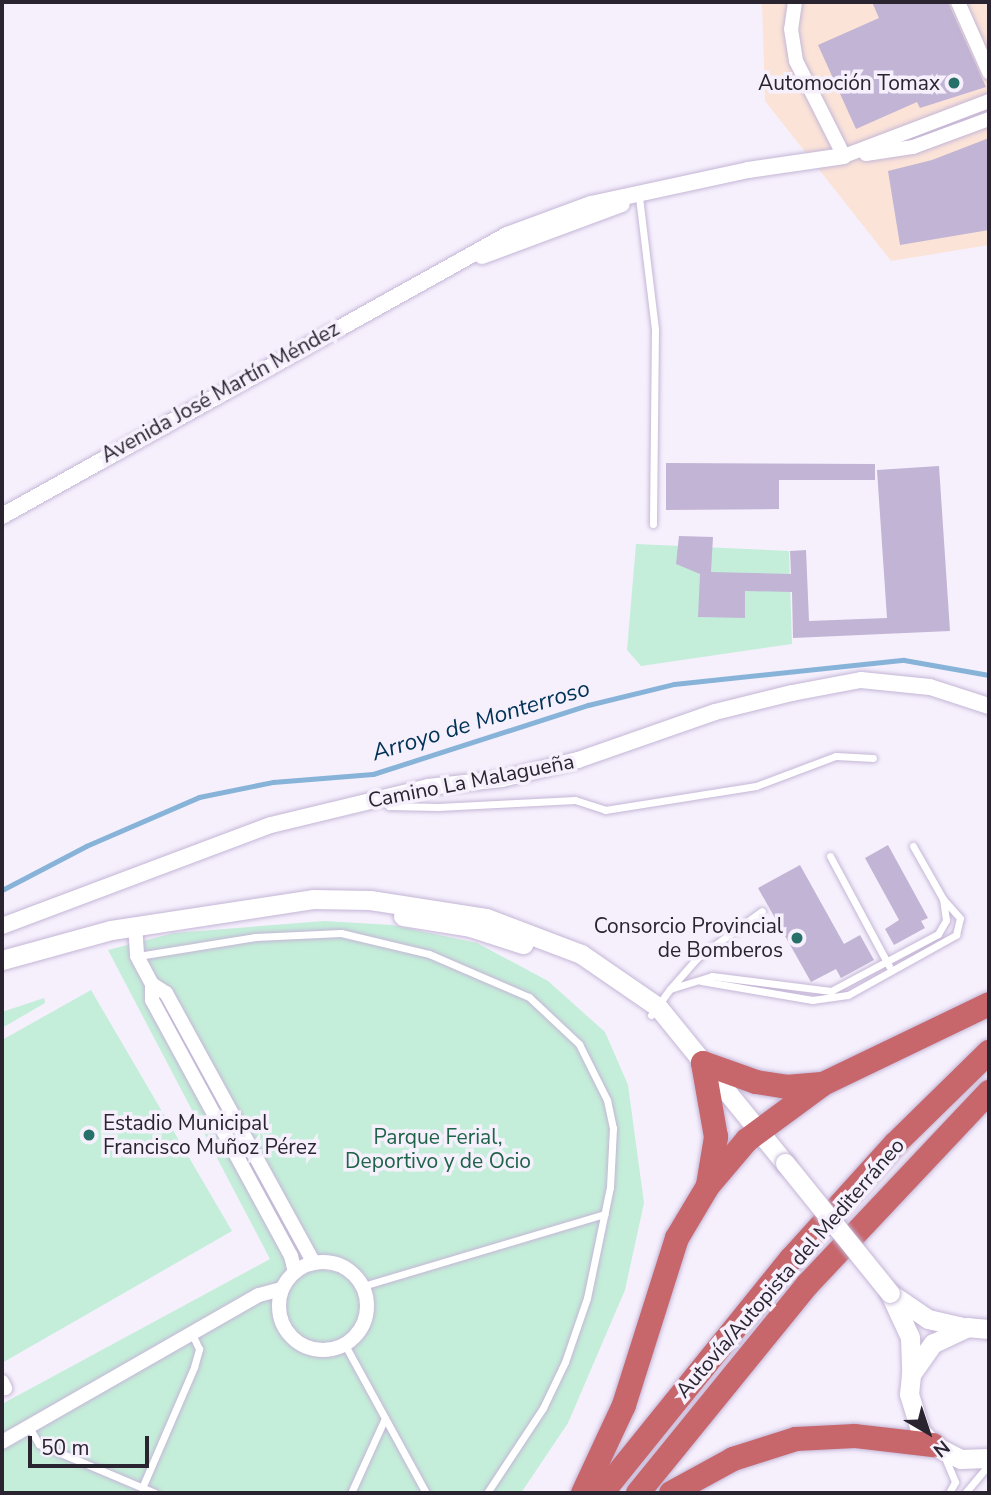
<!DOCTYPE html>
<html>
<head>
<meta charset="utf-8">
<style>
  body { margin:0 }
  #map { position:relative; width:991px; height:1495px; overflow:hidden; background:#f6f0fd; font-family:"Nunito Sans",sans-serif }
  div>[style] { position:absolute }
  .industrial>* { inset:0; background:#fbe3d8 }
  .green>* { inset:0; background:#c4eed9 }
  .stream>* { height:5px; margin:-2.5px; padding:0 2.5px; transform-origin:2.5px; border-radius:2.5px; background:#88b3d9 }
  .building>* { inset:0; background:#c2b4d4 }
  .roads { filter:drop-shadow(0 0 2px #c4b6d6) drop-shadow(0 0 2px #c4b6d6) }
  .service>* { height:7px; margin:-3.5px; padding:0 3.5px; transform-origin:3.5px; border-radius:3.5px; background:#fff }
  .minor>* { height:14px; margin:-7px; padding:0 7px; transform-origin:7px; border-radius:7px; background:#fff }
  .minor>.ring { margin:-7px; padding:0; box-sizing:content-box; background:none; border:14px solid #fff; border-radius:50% }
  .tertiary>* { height:16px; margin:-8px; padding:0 8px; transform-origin:8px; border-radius:8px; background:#fff }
  .secondary>* { height:19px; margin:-9.5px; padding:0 9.5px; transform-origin:9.5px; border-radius:9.5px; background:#fff }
  .motorway>* { height:24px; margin:-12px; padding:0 12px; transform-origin:12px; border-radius:12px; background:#c7666b }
  .bridges { filter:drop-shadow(0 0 2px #c4b6d6) drop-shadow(0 0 2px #c4b6d6) }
  .secondary-bridge>* { height:19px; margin:-9.5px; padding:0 9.5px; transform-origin:9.5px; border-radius:9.5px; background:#fff }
  .dots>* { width:19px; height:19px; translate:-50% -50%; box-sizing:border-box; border:4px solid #f6f0fd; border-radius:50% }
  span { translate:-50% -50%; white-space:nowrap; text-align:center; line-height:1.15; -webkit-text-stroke:7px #f6f0fd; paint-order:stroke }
  .poi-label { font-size:21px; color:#2a2430 }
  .right { translate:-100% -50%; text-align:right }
  .left { translate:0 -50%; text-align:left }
  .street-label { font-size:21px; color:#2a2430 }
  .park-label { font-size:21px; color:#1f6349 }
  .water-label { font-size:23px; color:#003256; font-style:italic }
  .frame { position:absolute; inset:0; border:4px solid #2a2430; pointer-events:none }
  .north { position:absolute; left:893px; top:1397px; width:70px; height:70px; -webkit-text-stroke:5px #f6f0fd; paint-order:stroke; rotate:141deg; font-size:19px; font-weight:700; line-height:28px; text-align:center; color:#2a2430 }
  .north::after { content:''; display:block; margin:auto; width:24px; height:32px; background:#2a2430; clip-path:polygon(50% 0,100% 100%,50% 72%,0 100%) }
  .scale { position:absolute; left:28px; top:1436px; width:121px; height:32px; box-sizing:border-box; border:4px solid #2a2430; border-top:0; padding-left:9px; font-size:21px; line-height:24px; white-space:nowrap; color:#2a2430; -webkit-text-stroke:5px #f6f0fd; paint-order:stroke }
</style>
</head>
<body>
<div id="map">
  <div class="industrial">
    <div style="clip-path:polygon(762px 2px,989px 2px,989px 245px,891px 261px,765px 101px)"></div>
  </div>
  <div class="green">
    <div style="clip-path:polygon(636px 544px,789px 551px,792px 644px,641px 666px,627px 650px)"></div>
    <div style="clip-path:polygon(324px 921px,392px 925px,477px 943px,548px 981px,605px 1032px,628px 1085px,644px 1203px,625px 1290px,568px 1423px,521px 1493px,2px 1493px,2px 1404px,270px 1259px,108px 950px,174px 933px)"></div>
    <div style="clip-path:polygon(91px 990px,232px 1231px,2px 1363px,2px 1040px)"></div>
    <div style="clip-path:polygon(44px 998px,45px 1003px,2px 1028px,2px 1012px)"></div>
  </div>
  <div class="stream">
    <div style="left:2px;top:890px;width:95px;rotate:-27.6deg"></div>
    <div style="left:86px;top:846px;width:123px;rotate:-23.4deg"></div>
    <div style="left:199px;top:797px;width:76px;rotate:-11.5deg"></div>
    <div style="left:273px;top:782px;width:100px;rotate:-4.6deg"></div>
    <div style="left:373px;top:774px;width:226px;rotate:-17.8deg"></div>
    <div style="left:588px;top:705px;width:89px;rotate:-13.7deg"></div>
    <div style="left:674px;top:684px;width:231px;rotate:-6deg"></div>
    <div style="left:904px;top:660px;width:86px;rotate:10deg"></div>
  </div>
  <div class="building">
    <div style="clip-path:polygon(872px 2px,948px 2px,986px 87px,920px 108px,917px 102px,856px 129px,818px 45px,879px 18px)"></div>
    <div style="clip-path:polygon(989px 138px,989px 230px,900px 245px,888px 171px,932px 160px)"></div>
    <div style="clip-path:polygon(666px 463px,875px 464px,875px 480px,779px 480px,779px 509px,666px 510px)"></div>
    <div style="clip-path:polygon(939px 466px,950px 631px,793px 638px,792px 592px,745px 591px,745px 618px,698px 617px,700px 574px,676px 564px,679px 536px,713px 537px,711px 572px,791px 574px,790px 551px,806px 550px,809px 621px,887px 618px,877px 470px)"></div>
    <div style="clip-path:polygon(888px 845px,928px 918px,921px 921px,925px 928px,894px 945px,885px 929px,899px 920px,865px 858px)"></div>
    <div style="clip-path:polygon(800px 865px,844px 944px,860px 935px,874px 960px,841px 978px,836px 969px,811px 982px,758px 888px)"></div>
  </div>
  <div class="roads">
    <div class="service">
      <div style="left:639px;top:197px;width:133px;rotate:83.1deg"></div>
      <div style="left:655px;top:329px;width:195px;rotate:90.6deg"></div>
      <div style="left:383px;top:798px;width:10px;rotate:53deg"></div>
      <div style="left:389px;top:806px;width:49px;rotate:1.2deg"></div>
      <div style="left:438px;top:807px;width:137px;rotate:-2.9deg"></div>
      <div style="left:575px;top:800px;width:32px;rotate:18deg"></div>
      <div style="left:605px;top:810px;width:153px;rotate:-9deg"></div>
      <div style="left:756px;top:786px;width:85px;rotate:-20.6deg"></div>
      <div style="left:836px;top:756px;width:37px;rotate:3deg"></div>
      <div style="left:830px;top:856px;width:125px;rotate:61.8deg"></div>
      <div style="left:138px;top:956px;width:119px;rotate:-9.2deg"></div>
      <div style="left:255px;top:937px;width:86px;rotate:-2.7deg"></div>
      <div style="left:341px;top:933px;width:90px;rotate:13.4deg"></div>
      <div style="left:429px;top:954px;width:109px;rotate:23.3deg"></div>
      <div style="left:529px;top:997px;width:69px;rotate:43.2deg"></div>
      <div style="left:579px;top:1044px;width:63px;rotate:63.4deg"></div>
      <div style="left:607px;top:1100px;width:29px;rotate:78deg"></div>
      <div style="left:613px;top:1128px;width:59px;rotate:92.9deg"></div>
      <div style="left:610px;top:1187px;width:113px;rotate:101.7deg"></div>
      <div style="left:587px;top:1298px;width:68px;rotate:109deg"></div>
      <div style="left:565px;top:1362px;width:51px;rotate:115.6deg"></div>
      <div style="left:543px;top:1408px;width:102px;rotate:123.4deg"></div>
      <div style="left:701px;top:981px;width:113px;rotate:9.7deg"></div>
      <div style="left:812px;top:1000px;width:36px;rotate:-8deg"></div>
      <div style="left:848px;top:995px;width:124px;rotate:-29.1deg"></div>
      <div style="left:956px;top:935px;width:17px;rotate:-77deg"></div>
      <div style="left:960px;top:918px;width:25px;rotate:-132deg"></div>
      <div style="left:670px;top:989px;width:41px;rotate:-48.9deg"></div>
      <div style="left:697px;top:958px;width:80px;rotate:-35.9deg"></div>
      <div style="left:651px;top:1015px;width:32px;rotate:-54deg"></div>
      <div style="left:670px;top:989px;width:44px;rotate:-17.2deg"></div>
      <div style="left:712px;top:976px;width:120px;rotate:7.2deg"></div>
      <div style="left:831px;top:991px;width:121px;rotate:-28deg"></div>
      <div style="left:938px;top:934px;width:16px;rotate:-60deg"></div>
      <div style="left:946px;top:920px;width:21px;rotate:-98deg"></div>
      <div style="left:943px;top:899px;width:61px;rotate:-119.5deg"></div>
      <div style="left:363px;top:1286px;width:252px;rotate:-16.6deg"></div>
      <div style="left:345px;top:1345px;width:169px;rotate:61.3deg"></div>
      <div style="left:29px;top:1427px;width:20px;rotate:60deg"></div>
      <div style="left:39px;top:1444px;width:126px;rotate:22.9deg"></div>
      <div style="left:945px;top:1458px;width:26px;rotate:67deg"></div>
      <div style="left:955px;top:1482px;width:13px;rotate:119deg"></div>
      <div style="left:142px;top:1488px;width:132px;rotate:-66.7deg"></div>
      <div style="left:194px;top:1367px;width:19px;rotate:-74deg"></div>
      <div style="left:199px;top:1349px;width:17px;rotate:-115deg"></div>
      <div style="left:351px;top:1493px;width:82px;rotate:-65.6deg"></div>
      <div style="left:965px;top:1493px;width:38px;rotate:-50deg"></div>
    </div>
    <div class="minor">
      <div style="left:795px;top:2px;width:27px;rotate:98deg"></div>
      <div style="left:791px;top:29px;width:32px;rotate:81deg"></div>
      <div style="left:796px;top:61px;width:106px;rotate:63.2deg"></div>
      <div style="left:958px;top:2px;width:77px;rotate:66.1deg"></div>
      <div style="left:866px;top:154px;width:48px;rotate:-8.5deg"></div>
      <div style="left:913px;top:147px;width:81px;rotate:-20.2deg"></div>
      <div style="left:844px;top:156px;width:155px;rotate:-20.8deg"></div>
      <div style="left:135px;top:925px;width:31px;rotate:86deg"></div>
      <div style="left:137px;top:956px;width:32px;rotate:62deg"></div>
      <div style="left:152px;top:984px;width:17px;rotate:33deg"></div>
      <div style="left:166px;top:993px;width:308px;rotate:61.3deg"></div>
      <div style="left:152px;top:984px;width:16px;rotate:90deg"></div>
      <div style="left:152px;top:1000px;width:291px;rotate:61.5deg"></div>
      <div style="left:291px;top:1256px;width:16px;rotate:76deg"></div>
      <div class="ring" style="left:279px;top:1262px;width:74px;height:74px"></div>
      <div style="left:2px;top:1382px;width:7px;rotate:63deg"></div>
      <div style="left:2px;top:1442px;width:296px;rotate:-29.8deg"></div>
      <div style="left:259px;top:1295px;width:24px;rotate:-15deg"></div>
    </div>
    <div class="tertiary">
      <div style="left:482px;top:256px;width:149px;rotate:-20.4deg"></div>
      <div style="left:2px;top:516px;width:578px;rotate:-29.09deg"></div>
      <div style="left:507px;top:235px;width:90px;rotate:-20.3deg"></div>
      <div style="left:591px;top:204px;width:161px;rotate:-12.2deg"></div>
      <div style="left:748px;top:170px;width:97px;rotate:-8.3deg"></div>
      <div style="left:2px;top:926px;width:287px;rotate:-20.6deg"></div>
      <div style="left:271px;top:825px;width:162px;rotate:-13.6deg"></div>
      <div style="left:428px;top:787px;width:74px;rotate:-6.2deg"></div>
      <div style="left:502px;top:779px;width:78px;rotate:-14deg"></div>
      <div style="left:578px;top:760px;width:145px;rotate:-19.3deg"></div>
      <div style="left:715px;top:712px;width:79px;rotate:-13.9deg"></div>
      <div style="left:792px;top:693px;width:70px;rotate:-10.7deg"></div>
      <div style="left:861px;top:680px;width:69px;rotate:5.8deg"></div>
      <div style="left:930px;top:687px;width:62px;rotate:17.9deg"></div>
    </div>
    <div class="secondary">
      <div style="left:403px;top:916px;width:68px;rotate:9.3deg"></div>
      <div style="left:470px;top:927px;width:56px;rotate:17.8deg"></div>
      <div style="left:2px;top:960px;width:113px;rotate:-15.4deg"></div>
      <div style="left:111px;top:930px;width:204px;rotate:-8.7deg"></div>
      <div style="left:313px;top:899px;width:57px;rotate:1deg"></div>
      <div style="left:370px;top:900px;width:117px;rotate:8.8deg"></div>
      <div style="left:486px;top:918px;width:102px;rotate:20.8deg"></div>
      <div style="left:581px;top:954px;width:93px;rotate:34.5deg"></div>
      <div style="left:658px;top:1007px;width:201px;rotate:50.9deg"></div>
      <div style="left:890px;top:1293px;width:46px;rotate:34.4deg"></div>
      <div style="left:928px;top:1319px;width:37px;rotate:13deg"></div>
      <div style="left:890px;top:1294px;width:47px;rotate:65.1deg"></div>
      <div style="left:910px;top:1337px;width:34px;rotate:88deg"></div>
      <div style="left:989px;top:1329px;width:21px;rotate:-175deg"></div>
      <div style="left:968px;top:1327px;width:38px;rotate:155deg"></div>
      <div style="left:933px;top:1343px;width:39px;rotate:125deg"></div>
      <div style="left:911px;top:1375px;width:19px;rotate:96deg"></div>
      <div style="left:909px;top:1394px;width:39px;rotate:73deg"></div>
      <div style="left:920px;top:1431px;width:19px;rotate:47deg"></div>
      <div style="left:933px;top:1445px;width:31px;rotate:27deg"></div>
      <div style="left:961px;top:1459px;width:28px;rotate:-2deg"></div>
    </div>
    <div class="motorway">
      <div style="left:708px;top:1185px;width:49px;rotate:-80.5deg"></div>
      <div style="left:716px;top:1137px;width:75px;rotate:-100deg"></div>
      <div style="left:703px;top:1063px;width:56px;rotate:19.7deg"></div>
      <div style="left:756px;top:1082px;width:30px;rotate:9deg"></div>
      <div style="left:786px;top:1087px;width:36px;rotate:-5deg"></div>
      <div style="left:583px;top:1493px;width:97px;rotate:-65deg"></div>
      <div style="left:624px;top:1405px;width:175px;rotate:-72.4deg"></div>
      <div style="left:677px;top:1238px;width:61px;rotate:-59.2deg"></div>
      <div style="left:708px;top:1186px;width:60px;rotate:-49.7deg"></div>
      <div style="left:747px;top:1140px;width:94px;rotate:-36.4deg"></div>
      <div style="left:823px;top:1084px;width:184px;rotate:-25.7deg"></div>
      <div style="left:602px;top:1493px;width:301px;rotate:-51.1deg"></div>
      <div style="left:791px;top:1259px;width:155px;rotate:-47.9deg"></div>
      <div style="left:895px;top:1144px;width:132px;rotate:-44.4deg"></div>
      <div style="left:638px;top:1493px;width:269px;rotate:-50.9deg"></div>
      <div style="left:808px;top:1284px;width:264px;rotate:-46.7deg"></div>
      <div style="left:671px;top:1493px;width:71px;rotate:-28.7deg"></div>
      <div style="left:733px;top:1459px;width:66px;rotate:-17.6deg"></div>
      <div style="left:796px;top:1439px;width:59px;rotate:-2.9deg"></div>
      <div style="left:855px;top:1436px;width:79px;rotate:6.6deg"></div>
    </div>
  </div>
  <div class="bridges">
    <div class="secondary-bridge">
      <div style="left:785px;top:1163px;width:167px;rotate:51.1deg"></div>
    </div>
  </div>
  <div class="dots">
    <div style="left:954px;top:83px;background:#27706a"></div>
    <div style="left:797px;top:938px;background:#27706a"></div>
    <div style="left:89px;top:1135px;background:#27706a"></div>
  </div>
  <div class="poi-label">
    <span class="right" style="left:940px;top:83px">Automoción Tomax</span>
    <span class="right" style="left:783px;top:938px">Consorcio Provincial<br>de Bomberos</span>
    <span class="left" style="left:103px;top:1135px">Estadio Municipal<br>Francisco Muñoz Pérez</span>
  </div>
  <div class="street-label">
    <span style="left:220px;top:392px;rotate:-29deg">Avenida José Martín Méndez</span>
    <span style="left:471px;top:781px;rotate:-11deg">Camino La Malagueña</span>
    <span style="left:790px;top:1268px;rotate:-49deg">Autovía/Autopista del Mediterráneo</span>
  </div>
  <div class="park-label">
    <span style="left:438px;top:1149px">Parque Ferial,<br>Deportivo y de Ocio</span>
  </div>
  <div class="water-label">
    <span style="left:481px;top:721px;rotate:-17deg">Arroyo de Monterroso</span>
  </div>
  <div class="frame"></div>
  <div class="north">N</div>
  <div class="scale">50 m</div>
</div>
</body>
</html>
